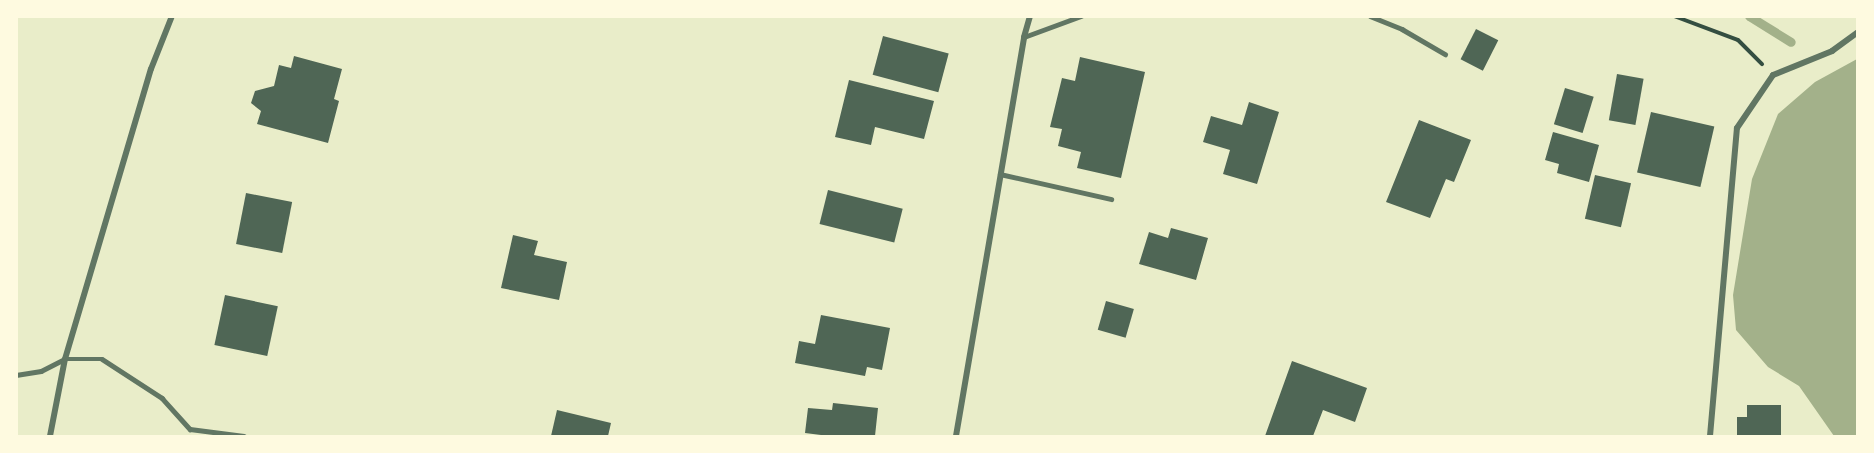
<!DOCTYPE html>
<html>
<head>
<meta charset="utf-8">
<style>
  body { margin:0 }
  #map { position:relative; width:1874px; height:453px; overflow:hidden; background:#e9edc9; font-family:"Fira Sans",sans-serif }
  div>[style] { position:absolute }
  .water>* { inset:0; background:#a3b18a }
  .stream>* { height:9px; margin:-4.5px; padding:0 4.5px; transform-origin:4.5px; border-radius:4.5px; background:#a3b18a }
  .building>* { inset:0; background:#4f6655; transform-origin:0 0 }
  .path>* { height:4px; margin:-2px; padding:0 2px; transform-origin:2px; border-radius:2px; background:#344e41 }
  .service>* { height:4.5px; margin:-2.25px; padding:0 2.25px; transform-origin:2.25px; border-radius:2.25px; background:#617663 }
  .minor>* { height:6px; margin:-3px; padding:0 3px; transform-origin:3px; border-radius:3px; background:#617663 }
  span { translate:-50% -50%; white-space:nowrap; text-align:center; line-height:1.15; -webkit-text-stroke:6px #fefae0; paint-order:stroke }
  .frame { position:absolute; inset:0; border:18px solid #fefae0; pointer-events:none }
</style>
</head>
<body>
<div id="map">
  <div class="water">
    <div style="clip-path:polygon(1857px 59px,1857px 436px,1834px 436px,1799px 386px,1768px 367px,1736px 330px,1733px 295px,1752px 179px,1778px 114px,1815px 82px)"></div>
  </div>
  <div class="stream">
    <div style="left:1749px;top:16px;width:49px;rotate:31.8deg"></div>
  </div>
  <div class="building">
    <div style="left:1476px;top:29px;width:25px;height:34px;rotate:27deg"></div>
    <div style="left:883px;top:36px;width:68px;height:40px;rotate:15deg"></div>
    <div style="clip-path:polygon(294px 56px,342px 69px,334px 99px,339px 101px,328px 143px,257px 124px,261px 111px,251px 103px,255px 91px,274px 86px,279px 65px,291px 68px)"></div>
    <div style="clip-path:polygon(1080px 57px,1145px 72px,1121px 178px,1077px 168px,1081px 152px,1058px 146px,1062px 129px,1050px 127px,1062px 78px,1075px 81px)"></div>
    <div style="left:1617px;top:74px;width:27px;height:47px;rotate:10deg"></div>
    <div style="clip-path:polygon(849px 80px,934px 101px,924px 139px,875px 127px,871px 145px,835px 137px)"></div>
    <div style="left:1565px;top:88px;width:30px;height:38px;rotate:17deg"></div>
    <div style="clip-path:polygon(1249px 102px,1279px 112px,1257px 184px,1223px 174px,1230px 150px,1203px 142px,1211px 116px,1242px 125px)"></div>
    <div style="left:1651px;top:112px;width:65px;height:62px;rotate:13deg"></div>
    <div style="clip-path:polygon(1419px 120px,1471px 140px,1454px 182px,1446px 179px,1430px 218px,1386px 202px)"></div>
    <div style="clip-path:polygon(1553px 132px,1599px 145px,1589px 182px,1557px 173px,1559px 164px,1545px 160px)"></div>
    <div style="left:1595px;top:175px;width:37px;height:45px;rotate:13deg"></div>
    <div style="left:828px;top:190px;width:77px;height:35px;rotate:14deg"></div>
    <div style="left:246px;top:193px;width:47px;height:52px;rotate:11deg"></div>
    <div style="clip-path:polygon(1171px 228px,1208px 238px,1196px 280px,1139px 264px,1149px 232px,1168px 238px)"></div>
    <div style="clip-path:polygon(513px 235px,538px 241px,534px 255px,567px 262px,559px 300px,501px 288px)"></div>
    <div style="left:225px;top:295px;width:54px;height:51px;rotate:12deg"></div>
    <div style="left:1106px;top:301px;width:29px;height:30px;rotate:16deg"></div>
    <div style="clip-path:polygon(821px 315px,890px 328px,882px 370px,867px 367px,865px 376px,795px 363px,799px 341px,815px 344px)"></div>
    <div style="clip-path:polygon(1292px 361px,1367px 388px,1355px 422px,1323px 410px,1313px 436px,1265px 436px)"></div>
    <div style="clip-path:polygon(833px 403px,878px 408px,875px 436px,829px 436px,805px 433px,808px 408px,832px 410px)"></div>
    <div style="clip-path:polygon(1747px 405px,1781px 405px,1781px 436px,1737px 436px,1737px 417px,1747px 417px)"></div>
    <div style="clip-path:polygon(557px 410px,611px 423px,608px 436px,551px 436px)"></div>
  </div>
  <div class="path">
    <div style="left:1674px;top:16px;width:68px;rotate:20.6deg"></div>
    <div style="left:1738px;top:40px;width:34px;rotate:45deg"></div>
  </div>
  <div class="service">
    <div style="left:1370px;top:16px;width:35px;rotate:22deg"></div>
    <div style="left:1402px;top:29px;width:50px;rotate:30.2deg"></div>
    <div style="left:1024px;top:37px;width:61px;rotate:-20.2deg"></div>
    <div style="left:1000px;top:174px;width:114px;rotate:12.7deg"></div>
    <div style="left:16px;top:375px;width:25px;rotate:-9deg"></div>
    <div style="left:41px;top:371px;width:27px;rotate:-27deg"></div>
    <div style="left:65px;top:359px;width:37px"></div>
    <div style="left:102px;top:359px;width:72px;rotate:33deg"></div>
    <div style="left:162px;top:398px;width:42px;rotate:47.9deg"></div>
    <div style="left:190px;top:429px;width:54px;rotate:7.4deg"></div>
  </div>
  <div class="minor">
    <div style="left:50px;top:436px;width:78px;rotate:-79deg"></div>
    <div style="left:65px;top:359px;width:302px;rotate:-73.5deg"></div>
    <div style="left:151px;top:69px;width:57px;rotate:-68.4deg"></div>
    <div style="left:956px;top:436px;width:405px;rotate:-80.3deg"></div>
    <div style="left:1024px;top:37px;width:22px;rotate:-74deg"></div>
    <div style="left:1710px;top:436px;width:309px;rotate:-85deg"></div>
    <div style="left:1737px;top:128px;width:64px;rotate:-55.8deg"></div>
    <div style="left:1773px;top:75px;width:64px;rotate:-22.1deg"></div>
    <div style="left:1832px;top:51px;width:32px;rotate:-36deg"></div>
  </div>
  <div class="frame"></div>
</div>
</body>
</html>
